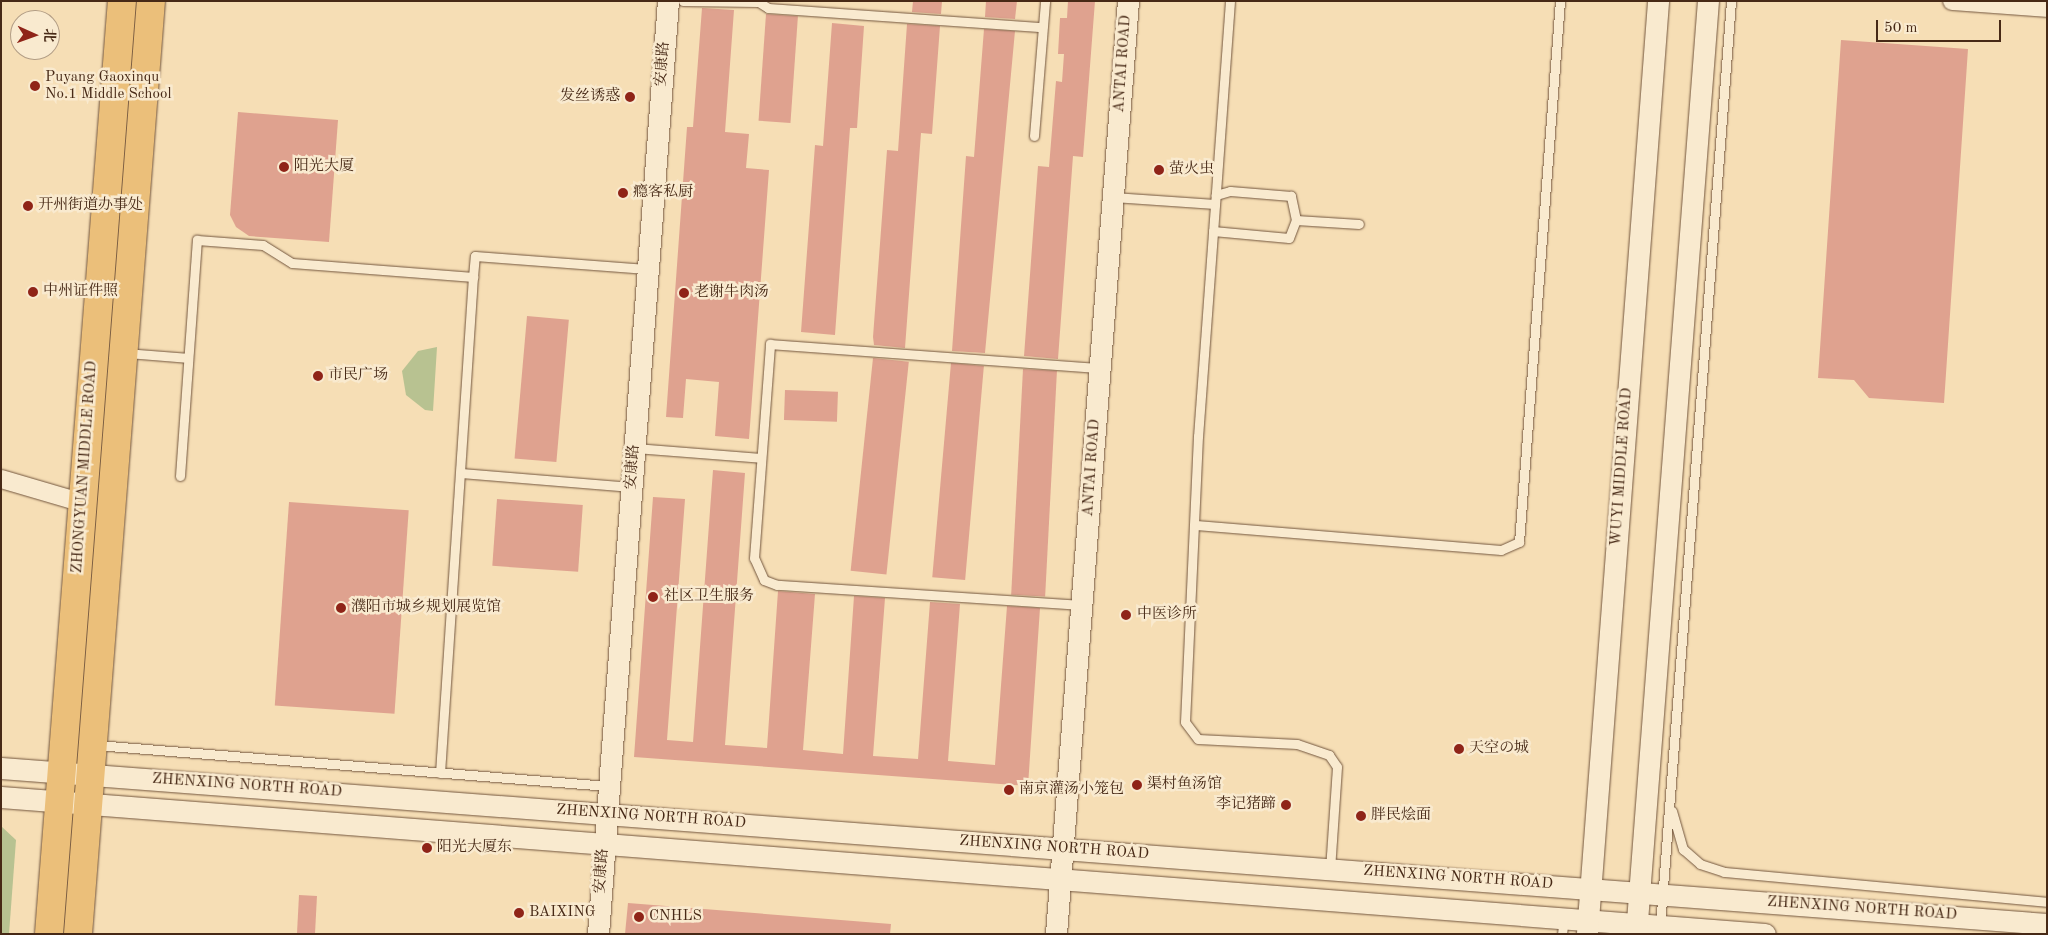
<!DOCTYPE html>
<html>
<head>
<meta charset="utf-8">
<style>
  body { margin:0 }
  #map { position:relative; width:2048px; height:935px; overflow:hidden; background:#f6deb5; font-family:"Old Standard TT","Noto Serif SC","Noto Serif JP",serif }
  div>[style] { position:absolute }
  .green>* { inset:0; background:#b8c291 }
  .building>* { inset:0; background:#dfa28f; transform-origin:0 0 }
  .roads { filter:drop-shadow(0 0 1px #73563e) drop-shadow(0 0 1px #73563e) }
  .service>* { height:9px; margin:-4.5px; padding:0 4.5px; transform-origin:4.5px; border-radius:4.5px; background:#f9eacf }
  .minor>* { height:18px; margin:-9px; padding:0 9px; transform-origin:9px; border-radius:9px; background:#f9eacf }
  .tertiary>* { height:21px; margin:-10.5px; padding:0 10.5px; transform-origin:10.5px; border-radius:10.5px; background:#f9eacf }
  .primary>* { height:28px; margin:-14px; padding:0 14px; transform-origin:14px; border-radius:14px; background:#ebbf7a }
  .dots>* { width:14px; height:14px; translate:-50% -50%; box-sizing:border-box; border:2px solid #f9eacf; border-radius:50% }
  span { translate:-50% -50%; white-space:nowrap; text-align:center; line-height:1.15; -webkit-text-stroke:5px #f9eacf; paint-order:stroke }
  .street-label { font-size:15px; color:#472916 }
  .poi-label { font-size:15px; color:#472916 }
  .left { translate:0 -50%; text-align:left }
  .right { translate:-100% -50%; text-align:right }
  .frame { position:absolute; inset:0; border:2px solid #472916; pointer-events:none }
  .north { position:absolute; left:10px; top:10px; width:50px; height:50px; box-sizing:border-box; background:#f9eacf; border:1px solid #b29d85; border-radius:50%; rotate:92deg; font-size:14px; font-weight:700; line-height:20px; text-align:center; color:#472916 }
  .north::after { content:''; display:block; margin:auto; width:18px; height:22px; background:#8f2418; clip-path:polygon(50% 0,100% 100%,50% 72%,0 100%) }
  .scale { position:absolute; left:1876px; top:20px; width:125px; height:22px; box-sizing:border-box; border:2px solid #472916; border-top:0; padding-left:6px; font-size:15px; line-height:18px; white-space:nowrap; color:#472916; -webkit-text-stroke:4px #f9eacf; paint-order:stroke }
</style>
</head>
<body>
<div id="map">
  <div class="green">
    <div style="clip-path:polygon(437px 347px,433px 411px,425px 410px,406px 395px,402px 371px,418px 351px)"></div>
    <div style="clip-path:polygon(1px 826px,16px 840px,9px 934px,1px 934px)"></div>
  </div>
  <div class="building">
    <div style="clip-path:polygon(913px 1px,942px 1px,941px 14px,912px 12px)"></div>
    <div style="clip-path:polygon(986px 1px,1017px 1px,1015px 19px,985px 17px)"></div>
    <div style="clip-path:polygon(1068px 1px,1095px 1px,1083px 157px,1073px 156px,1058px 359px,1024px 356px,1038px 166px,1049px 167px,1056px 81px,1062px 82px,1064px 54px,1058px 54px,1060px 18px,1067px 18px)"></div>
    <div style="clip-path:polygon(702px 8px,734px 10px,725px 132px,749px 134px,746px 168px,769px 170px,749px 439px,715px 436px,719px 382px,686px 379px,683px 418px,666px 417px,687px 127px,693px 127px)"></div>
    <div style="left:766px;top:14px;width:32px;height:107px;rotate:4deg"></div>
    <div style="clip-path:polygon(832px 23px,864px 26px,857px 128px,850px 128px,835px 335px,801px 332px,815px 145px,823px 146px)"></div>
    <div style="clip-path:polygon(907px 24px,940px 26px,932px 134px,921px 133px,905px 348px,874px 345px,873px 337px,887px 150px,898px 151px)"></div>
    <div style="clip-path:polygon(984px 29px,1015px 31px,985px 353px,952px 351px,966px 156px,974px 157px)"></div>
    <div style="clip-path:polygon(1841px 40px,1968px 49px,1944px 403px,1869px 398px,1854px 380px,1818px 378px)"></div>
    <div style="clip-path:polygon(238px 112px,338px 120px,329px 242px,249px 236px,236px 227px,230px 215px)"></div>
    <div style="left:527px;top:316px;width:42px;height:143px;rotate:5deg"></div>
    <div style="left:873px;top:358px;width:36px;height:214px;rotate:6deg"></div>
    <div style="left:951px;top:363px;width:33px;height:215px;rotate:5deg"></div>
    <div style="left:1023px;top:369px;width:34px;height:226px;rotate:3deg"></div>
    <div style="left:785px;top:390px;width:53px;height:30px;rotate:2deg"></div>
    <div style="clip-path:polygon(713px 470px,745px 473px,725px 745px,767px 748px,778px 591px,815px 594px,803px 750px,843px 754px,854px 596px,885px 598px,873px 756px,918px 759px,930px 602px,960px 604px,948px 761px,995px 765px,1007px 606px,1040px 608px,1028px 786px,634px 757px,653px 497px,685px 499px,667px 740px,693px 742px)"></div>
    <div style="left:497px;top:499px;width:86px;height:67px;rotate:4deg"></div>
    <div style="left:289px;top:502px;width:120px;height:204px;rotate:4deg"></div>
    <div style="left:299px;top:895px;width:18px;height:39px;rotate:3deg"></div>
    <div style="clip-path:polygon(628px 903px,891px 924px,890px 934px,625px 934px)"></div>
  </div>
  <div class="roads">
    <div class="service">
      <div style="left:683px;top:1px;width:75px;rotate:0.8deg"></div>
      <div style="left:757px;top:1px;width:13px;rotate:32deg"></div>
      <div style="left:768px;top:8px;width:275px;rotate:4deg"></div>
      <div style="left:1230px;top:1px;width:436px;rotate:94.2deg"></div>
      <div style="left:1198px;top:436px;width:286px;rotate:92.6deg"></div>
      <div style="left:1185px;top:722px;width:21px;rotate:53deg"></div>
      <div style="left:1198px;top:739px;width:99px;rotate:2.9deg"></div>
      <div style="left:1297px;top:744px;width:34px;rotate:19deg"></div>
      <div style="left:1329px;top:755px;width:14px;rotate:56deg"></div>
      <div style="left:1337px;top:767px;width:102px;rotate:93.9deg"></div>
      <div style="left:1034px;top:136px;width:135px;rotate:-85.3deg"></div>
      <div style="left:1113px;top:197px;width:102px;rotate:3.9deg"></div>
      <div style="left:1296px;top:220px;width:63px;rotate:3.6deg"></div>
      <div style="left:1213px;top:231px;width:76px;rotate:5.3deg"></div>
      <div style="left:1289px;top:238px;width:19px;rotate:-69deg"></div>
      <div style="left:1296px;top:220px;width:25px;rotate:-102deg"></div>
      <div style="left:1291px;top:196px;width:61px;rotate:-175.3deg"></div>
      <div style="left:1230px;top:191px;width:15px;rotate:164deg"></div>
      <div style="left:126px;top:353px;width:62px;rotate:4.6deg"></div>
      <div style="left:635px;top:448px;width:126px;rotate:4.5deg"></div>
      <div style="left:461px;top:473px;width:171px;rotate:4.7deg"></div>
      <div style="left:180px;top:476px;width:237px;rotate:-85.9deg"></div>
      <div style="left:197px;top:240px;width:66px;rotate:4.3deg"></div>
      <div style="left:263px;top:245px;width:34px;rotate:32deg"></div>
      <div style="left:292px;top:263px;width:182px;rotate:4.4deg"></div>
      <div style="left:473px;top:277px;width:21px;rotate:-85deg"></div>
      <div style="left:475px;top:256px;width:172px;rotate:4.3deg"></div>
      <div style="left:1196px;top:525px;width:306px;rotate:4.7deg"></div>
      <div style="left:1501px;top:550px;width:20px;rotate:-24deg"></div>
      <div style="left:1519px;top:542px;width:543px;rotate:-85.67deg"></div>
      <div style="left:1082px;top:605px;width:306px;rotate:-176.2deg"></div>
      <div style="left:777px;top:585px;width:14px;rotate:-159deg"></div>
      <div style="left:764px;top:580px;width:24px;rotate:-114deg"></div>
      <div style="left:754px;top:558px;width:215px;rotate:-85.7deg"></div>
      <div style="left:770px;top:344px;width:331px;rotate:4.2deg"></div>
      <div style="left:96px;top:745px;width:514px;rotate:4.58deg"></div>
      <div style="left:440px;top:773px;width:497px;rotate:-86.2deg"></div>
      <div style="left:1672px;top:811px;width:40px;rotate:74deg"></div>
      <div style="left:1683px;top:849px;width:23px;rotate:41deg"></div>
      <div style="left:1700px;top:864px;width:25px;rotate:18deg"></div>
      <div style="left:1724px;top:872px;width:324px;rotate:5.3deg"></div>
      <div style="left:1660px;top:926px;width:928px;rotate:-85.61deg"></div>
      <div style="left:1562px;top:934px;width:16px;rotate:-83deg"></div>
    </div>
    <div class="minor">
      <div style="left:1952px;top:1px;width:95px;rotate:4.2deg"></div>
      <div style="left:1px;top:479px;width:85px;rotate:16.3deg"></div>
    </div>
    <div class="tertiary">
      <div style="left:1px;top:768px;width:2052px;rotate:4.36deg"></div>
      <div style="left:1px;top:797px;width:1769px;rotate:4.44deg"></div>
      <div style="left:1587px;top:933px;width:935px;rotate:-85.64deg"></div>
      <div style="left:598px;top:934px;width:936px;rotate:-85.71deg"></div>
      <div style="left:1056px;top:934px;width:936px;rotate:-85.59deg"></div>
      <div style="left:1636px;top:934px;width:936px;rotate:-85.59deg"></div>
    </div>
    <div class="primary">
      <div style="left:49px;top:934px;width:936px;rotate:-85.53deg"></div>
      <div style="left:78px;top:934px;width:936px;rotate:-85.53deg"></div>
    </div>
  </div>
  <div class="dots">
    <div style="left:35px;top:86px;background:#8f2418"></div>
    <div style="left:630px;top:97px;background:#8f2418"></div>
    <div style="left:284px;top:167px;background:#8f2418"></div>
    <div style="left:1159px;top:170px;background:#8f2418"></div>
    <div style="left:623px;top:193px;background:#8f2418"></div>
    <div style="left:28px;top:206px;background:#8f2418"></div>
    <div style="left:33px;top:292px;background:#8f2418"></div>
    <div style="left:684px;top:293px;background:#8f2418"></div>
    <div style="left:318px;top:376px;background:#8f2418"></div>
    <div style="left:653px;top:597px;background:#8f2418"></div>
    <div style="left:341px;top:608px;background:#8f2418"></div>
    <div style="left:1126px;top:615px;background:#8f2418"></div>
    <div style="left:1459px;top:749px;background:#8f2418"></div>
    <div style="left:1137px;top:785px;background:#8f2418"></div>
    <div style="left:1009px;top:790px;background:#8f2418"></div>
    <div style="left:1286px;top:805px;background:#8f2418"></div>
    <div style="left:1361px;top:816px;background:#8f2418"></div>
    <div style="left:427px;top:848px;background:#8f2418"></div>
    <div style="left:519px;top:913px;background:#8f2418"></div>
    <div style="left:639px;top:917px;background:#8f2418"></div>
  </div>
  <div class="street-label">
    <span style="left:663px;top:64px;rotate:-86deg">安康路</span>
    <span style="left:1123px;top:64px;rotate:-86deg">ANTAI ROAD</span>
    <span style="left:85px;top:467px;rotate:-86deg">ZHONGYUAN MIDDLE ROAD</span>
    <span style="left:633px;top:467px;rotate:-86deg">安康路</span>
    <span style="left:1622px;top:467px;rotate:-86deg">WUYI MIDDLE ROAD</span>
    <span style="left:1092px;top:468px;rotate:-86deg">ANTAI ROAD</span>
    <span style="left:247px;top:786px;rotate:4deg">ZHENXING NORTH ROAD</span>
    <span style="left:651px;top:817px;rotate:4deg">ZHENXING NORTH ROAD</span>
    <span style="left:1054px;top:848px;rotate:4deg">ZHENXING NORTH ROAD</span>
    <span style="left:602px;top:871px;rotate:-86deg">安康路</span>
    <span style="left:1458px;top:878px;rotate:4deg">ZHENXING NORTH ROAD</span>
    <span style="left:1862px;top:909px;rotate:4deg">ZHENXING NORTH ROAD</span>
  </div>
  <div class="poi-label">
    <span class="left" style="left:45px;top:86px">Puyang Gaoxinqu<br>No.1 Middle School</span>
    <span class="right" style="left:620px;top:97px">发丝诱惑</span>
    <span class="left" style="left:294px;top:167px">阳光大厦</span>
    <span class="left" style="left:1169px;top:170px">萤火虫</span>
    <span class="left" style="left:633px;top:193px">瘾客私厨</span>
    <span class="left" style="left:38px;top:206px">开州街道办事处</span>
    <span class="left" style="left:43px;top:292px">中州证件照</span>
    <span class="left" style="left:694px;top:293px">老谢牛肉汤</span>
    <span class="left" style="left:328px;top:376px">市民广场</span>
    <span class="left" style="left:664px;top:597px">社区卫生服务</span>
    <span class="left" style="left:351px;top:608px">濮阳市城乡规划展览馆</span>
    <span class="left" style="left:1137px;top:615px">中医诊所</span>
    <span class="left" style="left:1469px;top:749px">天空の城</span>
    <span class="left" style="left:1147px;top:785px">渠村鱼汤馆</span>
    <span class="left" style="left:1019px;top:790px">南京灌汤小笼包</span>
    <span class="right" style="left:1276px;top:805px">李记猪蹄</span>
    <span class="left" style="left:1371px;top:816px">胖民烩面</span>
    <span class="left" style="left:437px;top:848px">阳光大厦东</span>
    <span class="left" style="left:529px;top:913px">BAIXING</span>
    <span class="left" style="left:649px;top:917px">CNHLS</span>
  </div>
  <div class="frame"></div>
  <div class="north">北</div>
  <div class="scale">50 m</div>
</div>
</body>
</html>
